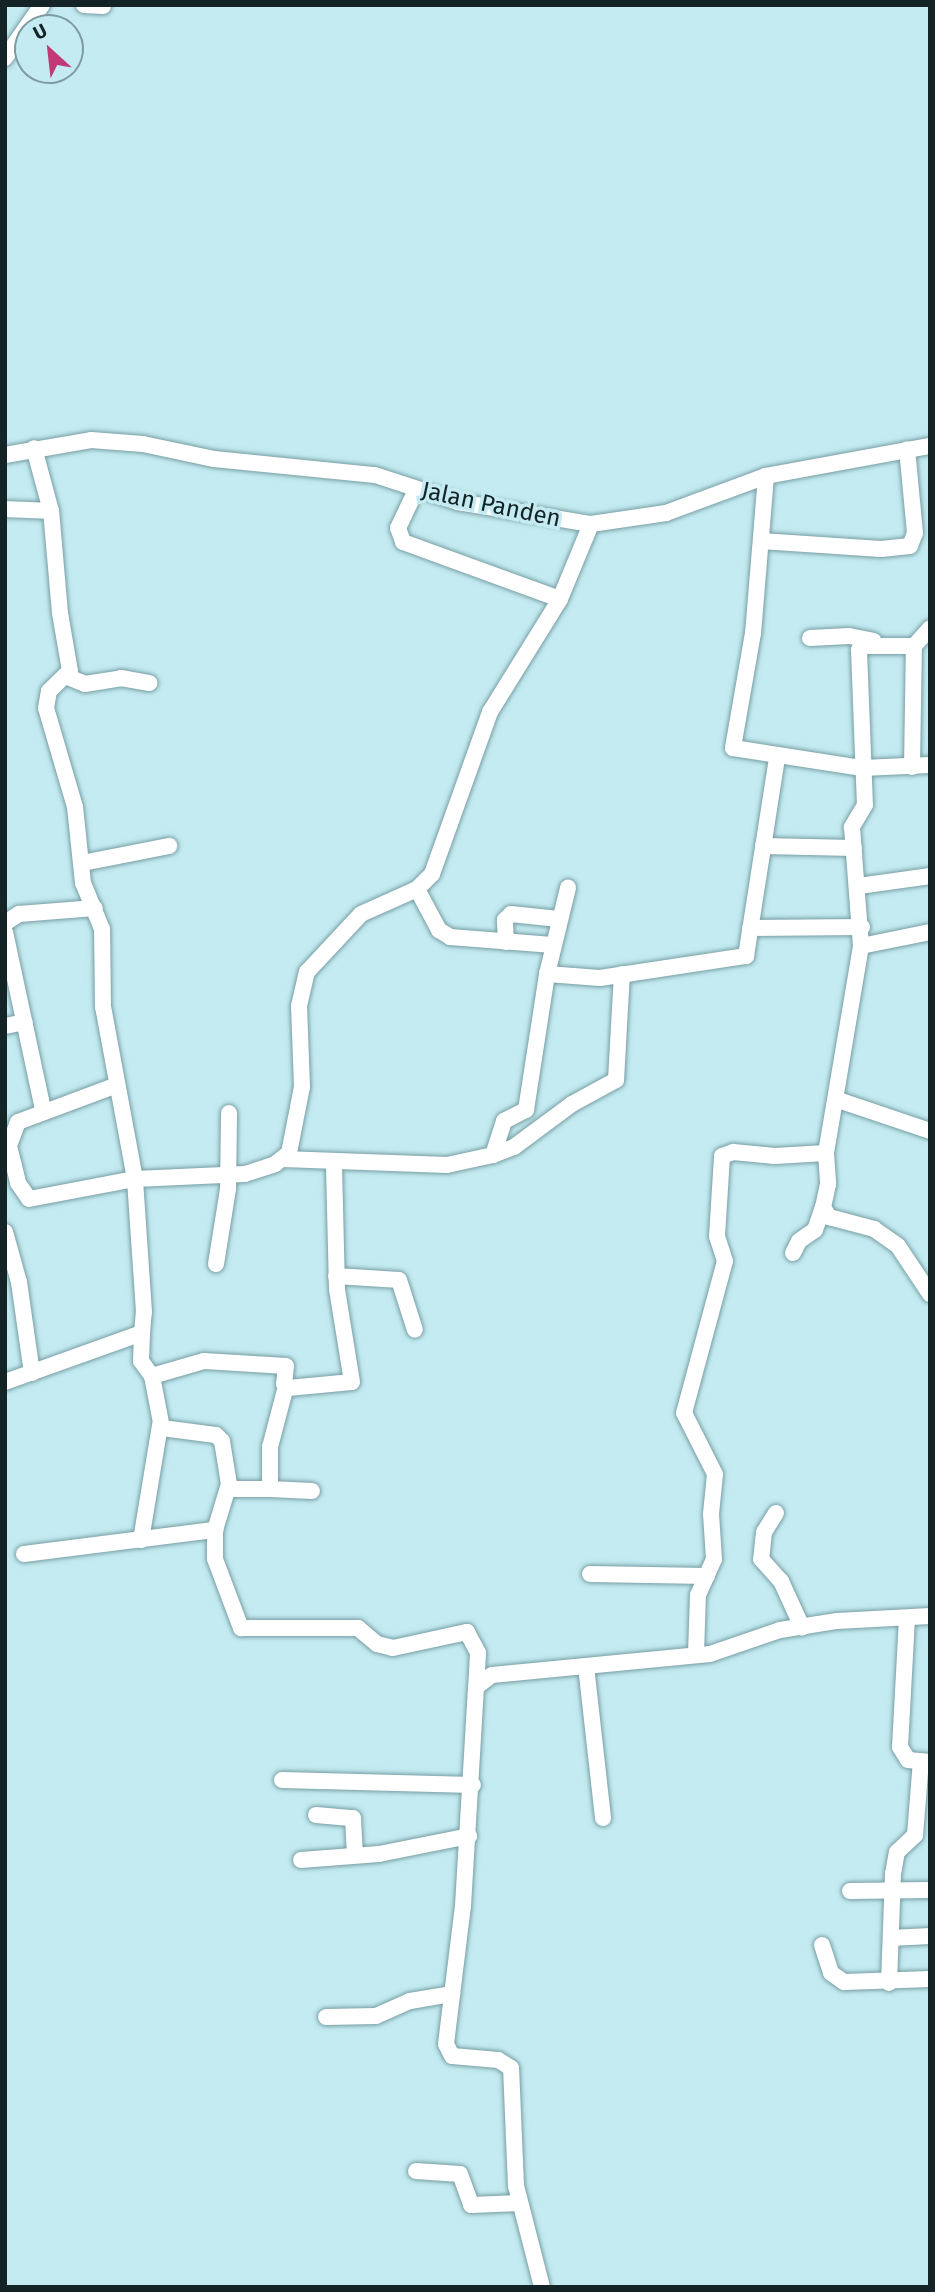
<!DOCTYPE html>
<html>
<head>
<meta charset="utf-8">
<style>
  body { margin:0 }
  #map { position:relative; width:935px; height:2292px; overflow:hidden; background:#c3ebf1; font-family:"Fira Sans",sans-serif }
  div>[style] { position:absolute }
  .roads { filter:drop-shadow(0 0 2px #789ea4) drop-shadow(0 0 2px #789ea4) }
  .minor>* { height:16px; margin:-8px; padding:0 8px; transform-origin:8px; border-radius:8px; background:#fff }
  span { translate:-50% -50%; white-space:nowrap; text-align:center; line-height:1.15; -webkit-text-stroke:7px #c3ebf1; paint-order:stroke }
  .street-label { font-size:24px; color:#142326 }
  .frame { position:absolute; inset:0; border:7px solid #142326; pointer-events:none }
  .north { position:absolute; left:14px; top:14px; width:70px; height:70px; box-sizing:border-box; background:#c3ebf1; border:2px solid #7d9ba0; border-radius:50%; rotate:333deg; font-size:19px; font-weight:700; line-height:28px; text-align:center; color:#142326 }
  .north::after { content:''; display:block; margin:auto; width:24px; height:32px; background:#c23975; clip-path:polygon(50% 0,100% 100%,50% 72%,0 100%) }
</style>
</head>
<body>
<div id="map">
  <div class="roads">
    <div class="minor">
      <div style="left:84px;top:5px;width:19px;rotate:3deg"></div>
      <div style="left:5px;top:58px;width:65px;rotate:-55.1deg"></div>
      <div style="left:5px;top:455px;width:87px;rotate:-9.9deg"></div>
      <div style="left:91px;top:440px;width:52px;rotate:4.4deg"></div>
      <div style="left:143px;top:444px;width:73px;rotate:11.9deg"></div>
      <div style="left:214px;top:459px;width:162px;rotate:5.7deg"></div>
      <div style="left:375px;top:475px;width:87px;rotate:18deg"></div>
      <div style="left:458px;top:502px;width:135px;rotate:9.4deg"></div>
      <div style="left:591px;top:524px;width:76px;rotate:-8.3deg"></div>
      <div style="left:666px;top:513px;width:107px;rotate:-20.3deg"></div>
      <div style="left:766px;top:476px;width:167px;rotate:-10.4deg"></div>
      <div style="left:766px;top:476px;width:158px;rotate:94.7deg"></div>
      <div style="left:753px;top:633px;width:117px;rotate:99.9deg"></div>
      <div style="left:733px;top:748px;width:131px;rotate:8.8deg"></div>
      <div style="left:862px;top:768px;width:68px;rotate:-2.5deg"></div>
      <div style="left:416px;top:490px;width:42px;rotate:115.3deg"></div>
      <div style="left:398px;top:528px;width:15px;rotate:70deg"></div>
      <div style="left:403px;top:542px;width:167px;rotate:20deg"></div>
      <div style="left:5px;top:509px;width:46px;rotate:2.5deg"></div>
      <div style="left:761px;top:541px;width:120px;rotate:3.8deg"></div>
      <div style="left:881px;top:549px;width:29px;rotate:-6deg"></div>
      <div style="left:910px;top:546px;width:14px;rotate:-69deg"></div>
      <div style="left:915px;top:533px;width:84px;rotate:-95.4deg"></div>
      <div style="left:810px;top:638px;width:39px;rotate:-3deg"></div>
      <div style="left:849px;top:636px;width:25px;rotate:11deg"></div>
      <div style="left:914px;top:646px;width:51px;rotate:180deg"></div>
      <div style="left:863px;top:646px;width:6px;rotate:135deg"></div>
      <div style="left:859px;top:650px;width:155px;rotate:87.8deg"></div>
      <div style="left:865px;top:805px;width:26px;rotate:121deg"></div>
      <div style="left:852px;top:827px;width:119px;rotate:85.7deg"></div>
      <div style="left:861px;top:946px;width:210px;rotate:99.6deg"></div>
      <div style="left:826px;top:1153px;width:31px;rotate:86deg"></div>
      <div style="left:828px;top:1184px;width:24px;rotate:102deg"></div>
      <div style="left:823px;top:1207px;width:12px;rotate:59deg"></div>
      <div style="left:829px;top:1217px;width:47px;rotate:14.9deg"></div>
      <div style="left:874px;top:1229px;width:29px;rotate:35deg"></div>
      <div style="left:898px;top:1246px;width:58px;rotate:56.3deg"></div>
      <div style="left:68px;top:677px;width:18px;rotate:22deg"></div>
      <div style="left:85px;top:684px;width:36px;rotate:-9deg"></div>
      <div style="left:121px;top:678px;width:29px;rotate:10deg"></div>
      <div style="left:912px;top:767px;width:121px;rotate:-89.1deg"></div>
      <div style="left:914px;top:646px;width:24px;rotate:-48deg"></div>
      <div style="left:763px;top:846px;width:91px;rotate:1.3deg"></div>
      <div style="left:82px;top:863px;width:89px;rotate:-11.1deg"></div>
      <div style="left:859px;top:886px;width:72px;rotate:-8deg"></div>
      <div style="left:417px;top:889px;width:47px;rotate:61.8deg"></div>
      <div style="left:439px;top:930px;width:13px;rotate:32deg"></div>
      <div style="left:450px;top:937px;width:103px;rotate:4.4deg"></div>
      <div style="left:5px;top:923px;width:17px;rotate:-33deg"></div>
      <div style="left:19px;top:914px;width:76px;rotate:-4.5deg"></div>
      <div style="left:750px;top:928px;width:112px;rotate:-0.5deg"></div>
      <div style="left:5px;top:932px;width:182px;rotate:77.9deg"></div>
      <div style="left:506px;top:942px;width:22px;rotate:-93deg"></div>
      <div style="left:505px;top:920px;width:8px;rotate:-45deg"></div>
      <div style="left:511px;top:914px;width:48px;rotate:5.9deg"></div>
      <div style="left:861px;top:946px;width:70px;rotate:-11.5deg"></div>
      <div style="left:547px;top:974px;width:53px;rotate:4.3deg"></div>
      <div style="left:600px;top:978px;width:148px;rotate:-8.6deg"></div>
      <div style="left:746px;top:956px;width:201px;rotate:-81.1deg"></div>
      <div style="left:5px;top:1026px;width:20px;rotate:-11deg"></div>
      <div style="left:117px;top:1085px;width:106px;rotate:159.5deg"></div>
      <div style="left:18px;top:1122px;width:26px;rotate:111deg"></div>
      <div style="left:9px;top:1146px;width:38px;rotate:76deg"></div>
      <div style="left:18px;top:1183px;width:19px;rotate:55deg"></div>
      <div style="left:29px;top:1199px;width:108px;rotate:-10.7deg"></div>
      <div style="left:135px;top:1179px;width:110px;rotate:-2.6deg"></div>
      <div style="left:245px;top:1174px;width:32px;rotate:-18deg"></div>
      <div style="left:275px;top:1164px;width:18px;rotate:-38deg"></div>
      <div style="left:289px;top:1153px;width:67px;rotate:-78.9deg"></div>
      <div style="left:302px;top:1087px;width:81px;rotate:-92.1deg"></div>
      <div style="left:299px;top:1006px;width:35px;rotate:-77deg"></div>
      <div style="left:307px;top:972px;width:79px;rotate:-47deg"></div>
      <div style="left:361px;top:914px;width:61px;rotate:-24.1deg"></div>
      <div style="left:417px;top:889px;width:21px;rotate:-45deg"></div>
      <div style="left:432px;top:874px;width:172px;rotate:-70.3deg"></div>
      <div style="left:490px;top:712px;width:133px;rotate:-58.2deg"></div>
      <div style="left:560px;top:599px;width:81px;rotate:-67.5deg"></div>
      <div style="left:838px;top:1100px;width:97px;rotate:18.6deg"></div>
      <div style="left:493px;top:1155px;width:22px;rotate:-21deg"></div>
      <div style="left:514px;top:1147px;width:72px;rotate:-36.6deg"></div>
      <div style="left:572px;top:1104px;width:50px;rotate:-28.6deg"></div>
      <div style="left:616px;top:1080px;width:106px;rotate:-86.8deg"></div>
      <div style="left:283px;top:1159px;width:164px;rotate:2.1deg"></div>
      <div style="left:447px;top:1165px;width:47px;rotate:-12.3deg"></div>
      <div style="left:493px;top:1155px;width:36px;rotate:-72deg"></div>
      <div style="left:504px;top:1121px;width:25px;rotate:-27deg"></div>
      <div style="left:526px;top:1110px;width:138px;rotate:-81.2deg"></div>
      <div style="left:547px;top:974px;width:89px;rotate:-76.3deg"></div>
      <div style="left:5px;top:1232px;width:52px;rotate:74.4deg"></div>
      <div style="left:19px;top:1282px;width:92px;rotate:81.9deg"></div>
      <div style="left:793px;top:1253px;width:13px;rotate:-63deg"></div>
      <div style="left:799px;top:1241px;width:19px;rotate:-35deg"></div>
      <div style="left:815px;top:1230px;width:24px;rotate:-71deg"></div>
      <div style="left:216px;top:1264px;width:76px;rotate:-80.9deg"></div>
      <div style="left:228px;top:1189px;width:76px;rotate:-89.2deg"></div>
      <div style="left:336px;top:1276px;width:63px;rotate:3.6deg"></div>
      <div style="left:399px;top:1280px;width:52px;rotate:72.3deg"></div>
      <div style="left:142px;top:1333px;width:28px;rotate:92deg"></div>
      <div style="left:141px;top:1361px;width:19px;rotate:54deg"></div>
      <div style="left:152px;top:1376px;width:54px;rotate:-16.1deg"></div>
      <div style="left:204px;top:1361px;width:82px;rotate:3.5deg"></div>
      <div style="left:286px;top:1366px;width:18px;rotate:96deg"></div>
      <div style="left:284px;top:1384px;width:6px;rotate:45deg"></div>
      <div style="left:288px;top:1388px;width:64px;rotate:-5.4deg"></div>
      <div style="left:352px;top:1382px;width:94px;rotate:-99.2deg"></div>
      <div style="left:337px;top:1289px;width:127px;rotate:-91.4deg"></div>
      <div style="left:152px;top:1376px;width:53px;rotate:79.1deg"></div>
      <div style="left:162px;top:1428px;width:54px;rotate:7.4deg"></div>
      <div style="left:216px;top:1435px;width:8px;rotate:45deg"></div>
      <div style="left:222px;top:1441px;width:44px;rotate:80.8deg"></div>
      <div style="left:229px;top:1484px;width:48px;rotate:106.9deg"></div>
      <div style="left:215px;top:1530px;width:29px;rotate:90deg"></div>
      <div style="left:215px;top:1559px;width:74px;rotate:69.4deg"></div>
      <div style="left:241px;top:1628px;width:117px"></div>
      <div style="left:358px;top:1628px;width:25px;rotate:40deg"></div>
      <div style="left:377px;top:1644px;width:16px;rotate:14deg"></div>
      <div style="left:393px;top:1648px;width:76px;rotate:-12.2deg"></div>
      <div style="left:467px;top:1632px;width:24px;rotate:62deg"></div>
      <div style="left:478px;top:1653px;width:34px;rotate:93deg"></div>
      <div style="left:5px;top:1382px;width:145px;rotate:-19.7deg"></div>
      <div style="left:142px;top:1333px;width:21px;rotate:-85deg"></div>
      <div style="left:144px;top:1312px;width:133px;rotate:-93.9deg"></div>
      <div style="left:135px;top:1179px;width:175px;rotate:-100.5deg"></div>
      <div style="left:103px;top:1007px;width:78px;rotate:-90.7deg"></div>
      <div style="left:102px;top:929px;width:50px;rotate:-112.4deg"></div>
      <div style="left:83px;top:883px;width:76px;rotate:-96deg"></div>
      <div style="left:75px;top:807px;width:103px;rotate:-106.3deg"></div>
      <div style="left:46px;top:708px;width:17px;rotate:-80deg"></div>
      <div style="left:49px;top:691px;width:29px;rotate:-44deg"></div>
      <div style="left:70px;top:671px;width:59px;rotate:-99.8deg"></div>
      <div style="left:60px;top:613px;width:102px;rotate:-95deg"></div>
      <div style="left:51px;top:511px;width:65px;rotate:-105.1deg"></div>
      <div style="left:286px;top:1386px;width:63px;rotate:104.7deg"></div>
      <div style="left:270px;top:1447px;width:42px;rotate:90deg"></div>
      <div style="left:270px;top:1489px;width:42px;rotate:2.7deg"></div>
      <div style="left:229px;top:1489px;width:41px"></div>
      <div style="left:776px;top:1513px;width:22px;rotate:122deg"></div>
      <div style="left:764px;top:1532px;width:27px;rotate:96deg"></div>
      <div style="left:761px;top:1559px;width:30px;rotate:48deg"></div>
      <div style="left:781px;top:1581px;width:51px;rotate:65.5deg"></div>
      <div style="left:141px;top:1540px;width:117px;rotate:-80.6deg"></div>
      <div style="left:24px;top:1554px;width:193px;rotate:-7.2deg"></div>
      <div style="left:590px;top:1574px;width:117px;rotate:1deg"></div>
      <div style="left:907px;top:1618px;width:129px;rotate:93.1deg"></div>
      <div style="left:900px;top:1747px;width:15px;rotate:58deg"></div>
      <div style="left:908px;top:1760px;width:22px;rotate:5deg"></div>
      <div style="left:696px;top:1654px;width:59px;rotate:-88.1deg"></div>
      <div style="left:698px;top:1595px;width:39px;rotate:-66deg"></div>
      <div style="left:714px;top:1559px;width:45px;rotate:-93.8deg"></div>
      <div style="left:711px;top:1514px;width:40px;rotate:-84.3deg"></div>
      <div style="left:715px;top:1474px;width:68px;rotate:-116.9deg"></div>
      <div style="left:684px;top:1413px;width:157px;rotate:-74.9deg"></div>
      <div style="left:725px;top:1261px;width:26px;rotate:-108deg"></div>
      <div style="left:717px;top:1236px;width:80px;rotate:-86.4deg"></div>
      <div style="left:722px;top:1156px;width:12px;rotate:-20deg"></div>
      <div style="left:733px;top:1152px;width:42px;rotate:5.4deg"></div>
      <div style="left:775px;top:1156px;width:51px;rotate:-3.4deg"></div>
      <div style="left:586px;top:1666px;width:153px;rotate:83.6deg"></div>
      <div style="left:282px;top:1780px;width:191px;rotate:1.5deg"></div>
      <div style="left:316px;top:1815px;width:37px;rotate:5deg"></div>
      <div style="left:353px;top:1818px;width:37px;rotate:87deg"></div>
      <div style="left:301px;top:1860px;width:78px;rotate:-4.4deg"></div>
      <div style="left:379px;top:1854px;width:92px;rotate:-11.3deg"></div>
      <div style="left:850px;top:1891px;width:80px;rotate:-0.7deg"></div>
      <div style="left:891px;top:1938px;width:39px;rotate:-3deg"></div>
      <div style="left:822px;top:1945px;width:29px;rotate:72deg"></div>
      <div style="left:831px;top:1973px;width:16px;rotate:35deg"></div>
      <div style="left:844px;top:1982px;width:86px;rotate:-2deg"></div>
      <div style="left:889px;top:1983px;width:109px;rotate:-87.9deg"></div>
      <div style="left:893px;top:1874px;width:22px;rotate:-80deg"></div>
      <div style="left:897px;top:1852px;width:25px;rotate:-43deg"></div>
      <div style="left:915px;top:1835px;width:74px;rotate:-85.4deg"></div>
      <div style="left:326px;top:2017px;width:50px;rotate:-1.1deg"></div>
      <div style="left:376px;top:2016px;width:37px;rotate:-24deg"></div>
      <div style="left:410px;top:2001px;width:43px;rotate:-9.5deg"></div>
      <div style="left:416px;top:2171px;width:44px;rotate:3.9deg"></div>
      <div style="left:460px;top:2174px;width:33px;rotate:70deg"></div>
      <div style="left:471px;top:2205px;width:49px;rotate:-2.3deg"></div>
      <div style="left:542px;top:2287px;width:104px;rotate:-104.4deg"></div>
      <div style="left:516px;top:2186px;width:118px;rotate:-92.4deg"></div>
      <div style="left:511px;top:2068px;width:15px;rotate:-148deg"></div>
      <div style="left:498px;top:2060px;width:46px;rotate:-175deg"></div>
      <div style="left:452px;top:2056px;width:13px;rotate:-117deg"></div>
      <div style="left:446px;top:2044px;width:139px;rotate:-83deg"></div>
      <div style="left:463px;top:1906px;width:219px;rotate:-86.6deg"></div>
      <div style="left:476px;top:1687px;width:20px;rotate:-37deg"></div>
      <div style="left:492px;top:1675px;width:219px;rotate:-5.5deg"></div>
      <div style="left:710px;top:1654px;width:74px;rotate:-18.9deg"></div>
      <div style="left:780px;top:1630px;width:58px;rotate:-9deg"></div>
      <div style="left:837px;top:1621px;width:93px;rotate:-3.1deg"></div>
    </div>
  </div>
  <div class="street-label">
    <span style="left:491px;top:505px;rotate:12deg">Jalan Panden</span>
  </div>
  <div class="frame"></div>
  <div class="north">U</div>
</div>
</body>
</html>
